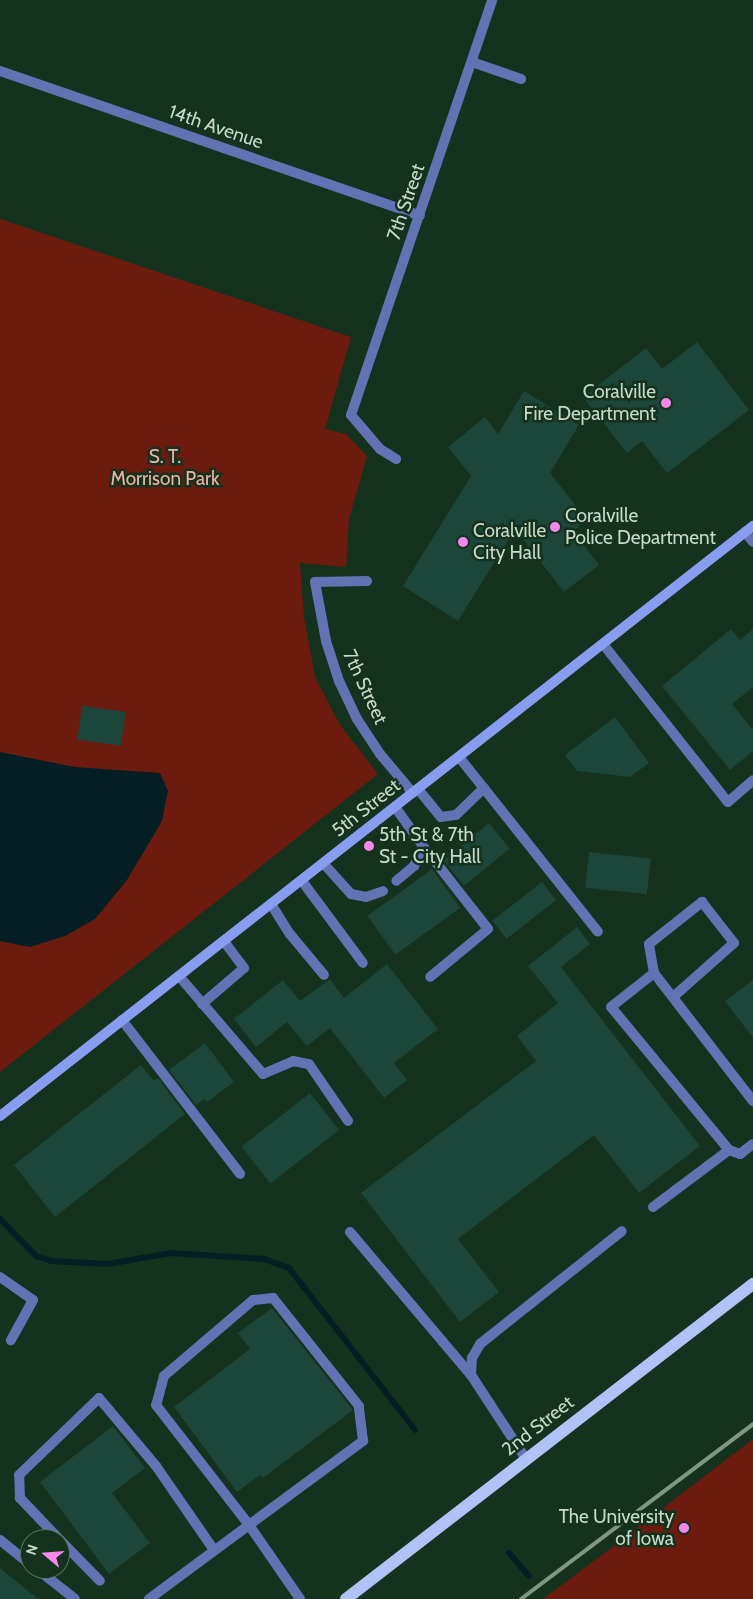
<!DOCTYPE html>
<html>
<head>
<meta charset="utf-8">
<style>
  body { margin:0 }
  #map { position:relative; width:753px; height:1599px; overflow:hidden; background:#14321d; font-family:Cabin,sans-serif }
  div>[style] { position:absolute }
  .green>* { inset:0; background:#6e1b0f }
  .water>* { inset:0; background:#041f23 }
  .stream>* { height:6px; margin:-3px; padding:0 3px; transform-origin:3px; border-radius:3px; background:#041f23 }
  .building>* { inset:0; background:#1b4639; transform-origin:0 0 }
  .lane>* { height:10px; margin:-5px; padding:0 5px; transform-origin:5px; border-radius:5px; background:#6273b3 }
  .street>* { height:10px; margin:-5px; padding:0 5px; transform-origin:5px; border-radius:5px; background:#6273b3 }
  .secondary>* { height:10px; margin:-5px; padding:0 5px; transform-origin:5px; border-radius:5px; background:#879def }
  .primary>* { height:12px; margin:-6px; padding:0 6px; transform-origin:6px; border-radius:6px; background:#b2c2f7 }
  .rail>* { height:4px; margin:-2px; padding:0 2px; transform-origin:2px; border-radius:2px; background:#809786 }
  .dots>* { width:14px; height:14px; translate:-50% -50%; box-sizing:border-box; border:2px solid #14321d; border-radius:50% }
  span { translate:-50% -50%; white-space:nowrap; text-align:center; line-height:1.15; -webkit-text-stroke:5px #14321d; paint-order:stroke }
  .street-label { font-size:19px; color:#c7d9cb }
  .poi-label { font-size:19px; color:#c7d9cb }
  .right { translate:-100% -50%; text-align:right }
  .left { translate:0 -50%; text-align:left }
  .park-label { font-size:19px; color:#f1b0a3 }
  .north { position:absolute; left:20px; top:1529px; width:50px; height:50px; box-sizing:border-box; background:#14321d; border:1px solid #5c7563; border-radius:50%; rotate:288deg; font-size:14px; font-weight:700; line-height:20px; text-align:center; color:#c7d9cb }
  .north::after { content:''; display:block; margin:auto; width:18px; height:22px; background:#f788eb; clip-path:polygon(50% 0,100% 100%,50% 72%,0 100%) }
</style>
</head>
<body>
<div id="map">
  <div class="green">
    <div style="clip-path:polygon(0 219px,351px 337px,325px 429px,346px 434px,367px 456px,349px 519px,346px 567px,300px 563px,304px 617px,315px 677px,340px 725px,378px 774px,0 1072px)"></div>
    <div style="clip-path:polygon(753px 1439px,753px 1599px,543px 1599px,615px 1545px)"></div>
  </div>
  <div class="water">
    <div style="clip-path:polygon(0 752px,75px 767px,160px 773px,168px 791px,162px 821px,127px 880px,95px 919px,65px 936px,30px 947px,0 941px)"></div>
  </div>
  <div class="stream">
    <div style="left:0;top:1219px;width:52px;rotate:45.8deg"></div>
    <div style="left:36px;top:1256px;width:16px;rotate:18deg"></div>
    <div style="left:51px;top:1261px;width:56px;rotate:3.1deg"></div>
    <div style="left:107px;top:1264px;width:65px;rotate:-9.8deg"></div>
    <div style="left:171px;top:1253px;width:93px;rotate:3.7deg"></div>
    <div style="left:264px;top:1259px;width:27px;rotate:20deg"></div>
    <div style="left:289px;top:1268px;width:205px;rotate:52.1deg"></div>
    <div style="left:509px;top:1553px;width:30px;rotate:49deg"></div>
  </div>
  <div class="building">
    <div style="clip-path:polygon(697px 342px,749px 410px,667px 473px,642px 441px,627px 453px,583px 397px,646px 348px,662px 369px)"></div>
    <div style="clip-path:polygon(524px 391px,579px 425px,550px 473px,587px 520px,573px 531px,599px 565px,564px 592px,515px 529px,458px 621px,403px 586px,471px 476px,448px 447px,485px 417px,498px 434px)"></div>
    <div style="clip-path:polygon(731px 629px,740px 640px,753px 629px,753px 687px,732px 704px,753px 730px,753px 751px,730px 770px,662px 686px)"></div>
    <div style="left:82px;top:706px;width:44px;height:34px;rotate:8deg"></div>
    <div style="clip-path:polygon(615px 717px,649px 763px,630px 777px,577px 771px,565px 755px)"></div>
    <div style="left:489px;top:823px;width:33px;height:59px;rotate:51deg"></div>
    <div style="left:589px;top:852px;width:62px;height:36px;rotate:6deg"></div>
    <div style="left:432px;top:869px;width:48px;height:80px;rotate:54deg"></div>
    <div style="left:542px;top:882px;width:23px;height:63px;rotate:52deg"></div>
    <div style="clip-path:polygon(577px 927px,590px 944px,561px 967px,700px 1146px,639px 1193px,594px 1135px,458px 1239px,499px 1292px,460px 1322px,361px 1193px,536px 1061px,517px 1036px,558px 1003px,528px 966px)"></div>
    <div style="clip-path:polygon(387px 964px,438px 1029px,394px 1063px,407px 1080px,384px 1098px,330px 1028px,307px 1046px,287px 1022px,256px 1047px,234px 1019px,283px 980px,300px 1001px,330px 979px,344px 998px)"></div>
    <div style="clip-path:polygon(753px 980px,753px 1038px,725px 1001px)"></div>
    <div style="clip-path:polygon(205px 1043px,234px 1082px,207px 1102px,204px 1099px,196px 1105px,169px 1070px)"></div>
    <div style="clip-path:polygon(141px 1065px,154px 1081px,158px 1078px,185px 1114px,55px 1217px,14px 1165px)"></div>
    <div style="left:310px;top:1093px;width:47px;height:87px;rotate:52deg"></div>
    <div style="clip-path:polygon(272px 1308px,353px 1410px,263px 1478px,260px 1475px,237px 1492px,174px 1407px,250px 1349px,238px 1333px)"></div>
    <div style="clip-path:polygon(113px 1426px,145px 1468px,112px 1493px,150px 1543px,109px 1574px,40px 1482px)"></div>
    <div style="clip-path:polygon(0 1568px,38px 1599px,0 1599px)"></div>
  </div>
  <div class="lane">
    <div style="left:472px;top:62px;width:52px;rotate:19.1deg"></div>
    <div style="left:351px;top:415px;width:45px;rotate:49.5deg"></div>
    <div style="left:380px;top:449px;width:19px;rotate:32deg"></div>
    <div style="left:745px;top:532px;width:13px;rotate:51deg"></div>
    <div style="left:315px;top:582px;width:52px;rotate:-1.1deg"></div>
    <div style="left:603px;top:644px;width:201px;rotate:51.7deg"></div>
    <div style="left:728px;top:802px;width:33px;rotate:-41deg"></div>
    <div style="left:459px;top:757px;width:223px;rotate:51.5deg"></div>
    <div style="left:418px;top:789px;width:36px;rotate:51deg"></div>
    <div style="left:441px;top:817px;width:15px;rotate:-8deg"></div>
    <div style="left:456px;top:815px;width:39px;rotate:-44deg"></div>
    <div style="left:395px;top:807px;width:48px;rotate:54.3deg"></div>
    <div style="left:423px;top:846px;width:22px;rotate:114deg"></div>
    <div style="left:414px;top:866px;width:23px;rotate:140deg"></div>
    <div style="left:423px;top:846px;width:105px;rotate:51.9deg"></div>
    <div style="left:488px;top:929px;width:75px;rotate:140.4deg"></div>
    <div style="left:324px;top:864px;width:40px;rotate:48deg"></div>
    <div style="left:351px;top:894px;width:15px;rotate:11deg"></div>
    <div style="left:366px;top:897px;width:18px;rotate:-19deg"></div>
    <div style="left:302px;top:881px;width:102px;rotate:53.4deg"></div>
    <div style="left:271px;top:904px;width:36px;rotate:58deg"></div>
    <div style="left:290px;top:934px;width:53px;rotate:50.3deg"></div>
    <div style="left:654px;top:973px;width:29px;rotate:-100deg"></div>
    <div style="left:649px;top:944px;width:68px;rotate:-38.4deg"></div>
    <div style="left:702px;top:902px;width:52px;rotate:52deg"></div>
    <div style="left:734px;top:943px;width:81px;rotate:138.5deg"></div>
    <div style="left:179px;top:976px;width:129px;rotate:49.4deg"></div>
    <div style="left:263px;top:1074px;width:33px;rotate:-23deg"></div>
    <div style="left:293px;top:1061px;width:16px;rotate:11deg"></div>
    <div style="left:309px;top:1064px;width:69px;rotate:55.6deg"></div>
    <div style="left:202px;top:1004px;width:55px;rotate:-40.6deg"></div>
    <div style="left:244px;top:968px;width:34px;rotate:-127deg"></div>
    <div style="left:122px;top:1020px;width:194px;rotate:52.5deg"></div>
    <div style="left:729px;top:1150px;width:12px;rotate:20deg"></div>
    <div style="left:740px;top:1154px;width:16px;rotate:-38deg"></div>
    <div style="left:653px;top:1207px;width:95px;rotate:-36.9deg"></div>
    <div style="left:729px;top:1150px;width:185px;rotate:-129.5deg"></div>
    <div style="left:611px;top:1007px;width:55px;rotate:-38.3deg"></div>
    <div style="left:654px;top:973px;width:162px;rotate:52.3deg"></div>
    <div style="left:350px;top:1232px;width:187px;rotate:49.8deg"></div>
    <div style="left:0;top:1277px;width:40px;rotate:34.9deg"></div>
    <div style="left:33px;top:1300px;width:46px;rotate:118.8deg"></div>
    <div style="left:526px;top:1459px;width:100px;rotate:-123.2deg"></div>
    <div style="left:471px;top:1375px;width:17px;rotate:-87deg"></div>
    <div style="left:472px;top:1358px;width:16px;rotate:-60deg"></div>
    <div style="left:480px;top:1344px;width:181px;rotate:-38.5deg"></div>
    <div style="left:59px;top:1539px;width:57px;rotate:-133.6deg"></div>
    <div style="left:20px;top:1498px;width:23px;rotate:-92deg"></div>
    <div style="left:19px;top:1475px;width:111px;rotate:-43.9deg"></div>
    <div style="left:99px;top:1398px;width:89px;rotate:50deg"></div>
    <div style="left:156px;top:1466px;width:102px;rotate:55.4deg"></div>
    <div style="left:0;top:1540px;width:38px;rotate:39deg"></div>
    <div style="left:60px;top:1540px;width:57px;rotate:45.7deg"></div>
    <div style="left:37px;top:1569px;width:48px;rotate:38.3deg"></div>
    <div style="left:149px;top:1599px;width:124px;rotate:-36.5deg"></div>
    <div style="left:249px;top:1525px;width:142px;rotate:-36.4deg"></div>
    <div style="left:363px;top:1441px;width:35px;rotate:-97deg"></div>
    <div style="left:359px;top:1406px;width:138px;rotate:-128.5deg"></div>
    <div style="left:273px;top:1298px;width:20px;rotate:174deg"></div>
    <div style="left:253px;top:1300px;width:117px;rotate:139.5deg"></div>
    <div style="left:164px;top:1376px;width:30px;rotate:105deg"></div>
    <div style="left:156px;top:1405px;width:152px;rotate:52.2deg"></div>
    <div style="left:249px;top:1525px;width:90px;rotate:55.4deg"></div>
  </div>
  <div class="street">
    <div style="left:0;top:71px;width:444px;rotate:19deg"></div>
    <div style="left:351px;top:415px;width:438px;rotate:-71.2deg"></div>
    <div style="left:315px;top:582px;width:60px;rotate:79.4deg"></div>
    <div style="left:326px;top:641px;width:42px;rotate:72deg"></div>
    <div style="left:339px;top:681px;width:42px;rotate:64.7deg"></div>
    <div style="left:357px;top:719px;width:42px;rotate:56.7deg"></div>
    <div style="left:380px;top:754px;width:51px;rotate:49.8deg"></div>
  </div>
  <div class="secondary">
    <div style="left:0;top:1116px;width:957px;rotate:-38.08deg"></div>
  </div>
  <div class="primary">
    <div style="left:346px;top:1599px;width:515px;rotate:-37.74deg"></div>
  </div>
  <div class="rail">
    <div style="left:521px;top:1599px;width:291px;rotate:-37deg"></div>
  </div>
  <div class="dots">
    <div style="left:666px;top:403px;background:#f788eb"></div>
    <div style="left:555px;top:527px;background:#f788eb"></div>
    <div style="left:463px;top:542px;background:#f788eb"></div>
    <div style="left:369px;top:846px;background:#f788eb"></div>
    <div style="left:684px;top:1528px;background:#f788eb"></div>
  </div>
  <div class="street-label">
    <span style="left:216px;top:127px;rotate:19deg">14th Avenue</span>
    <span style="left:406px;top:202px;rotate:-71deg">7th Street</span>
    <span style="left:365px;top:687px;rotate:65deg">7th Street</span>
    <span style="left:366px;top:808px;rotate:-38deg">5th Street</span>
    <span style="left:538px;top:1426px;rotate:-38deg">2nd Street</span>
  </div>
  <div class="poi-label">
    <span class="right" style="left:656px;top:403px">Coralville<br>Fire Department</span>
    <span class="left" style="left:565px;top:527px">Coralville<br>Police Department</span>
    <span class="left" style="left:473px;top:542px">Coralville<br>City Hall</span>
    <span class="left" style="left:379px;top:846px">5th St &amp; 7th<br>St - City Hall</span>
    <span class="right" style="left:674px;top:1528px">The University<br>of Iowa</span>
  </div>
  <div class="park-label">
    <span style="left:165px;top:468px">S. T.<br>Morrison Park</span>
  </div>
  <div class="north">N</div>
</div>
</body>
</html>
